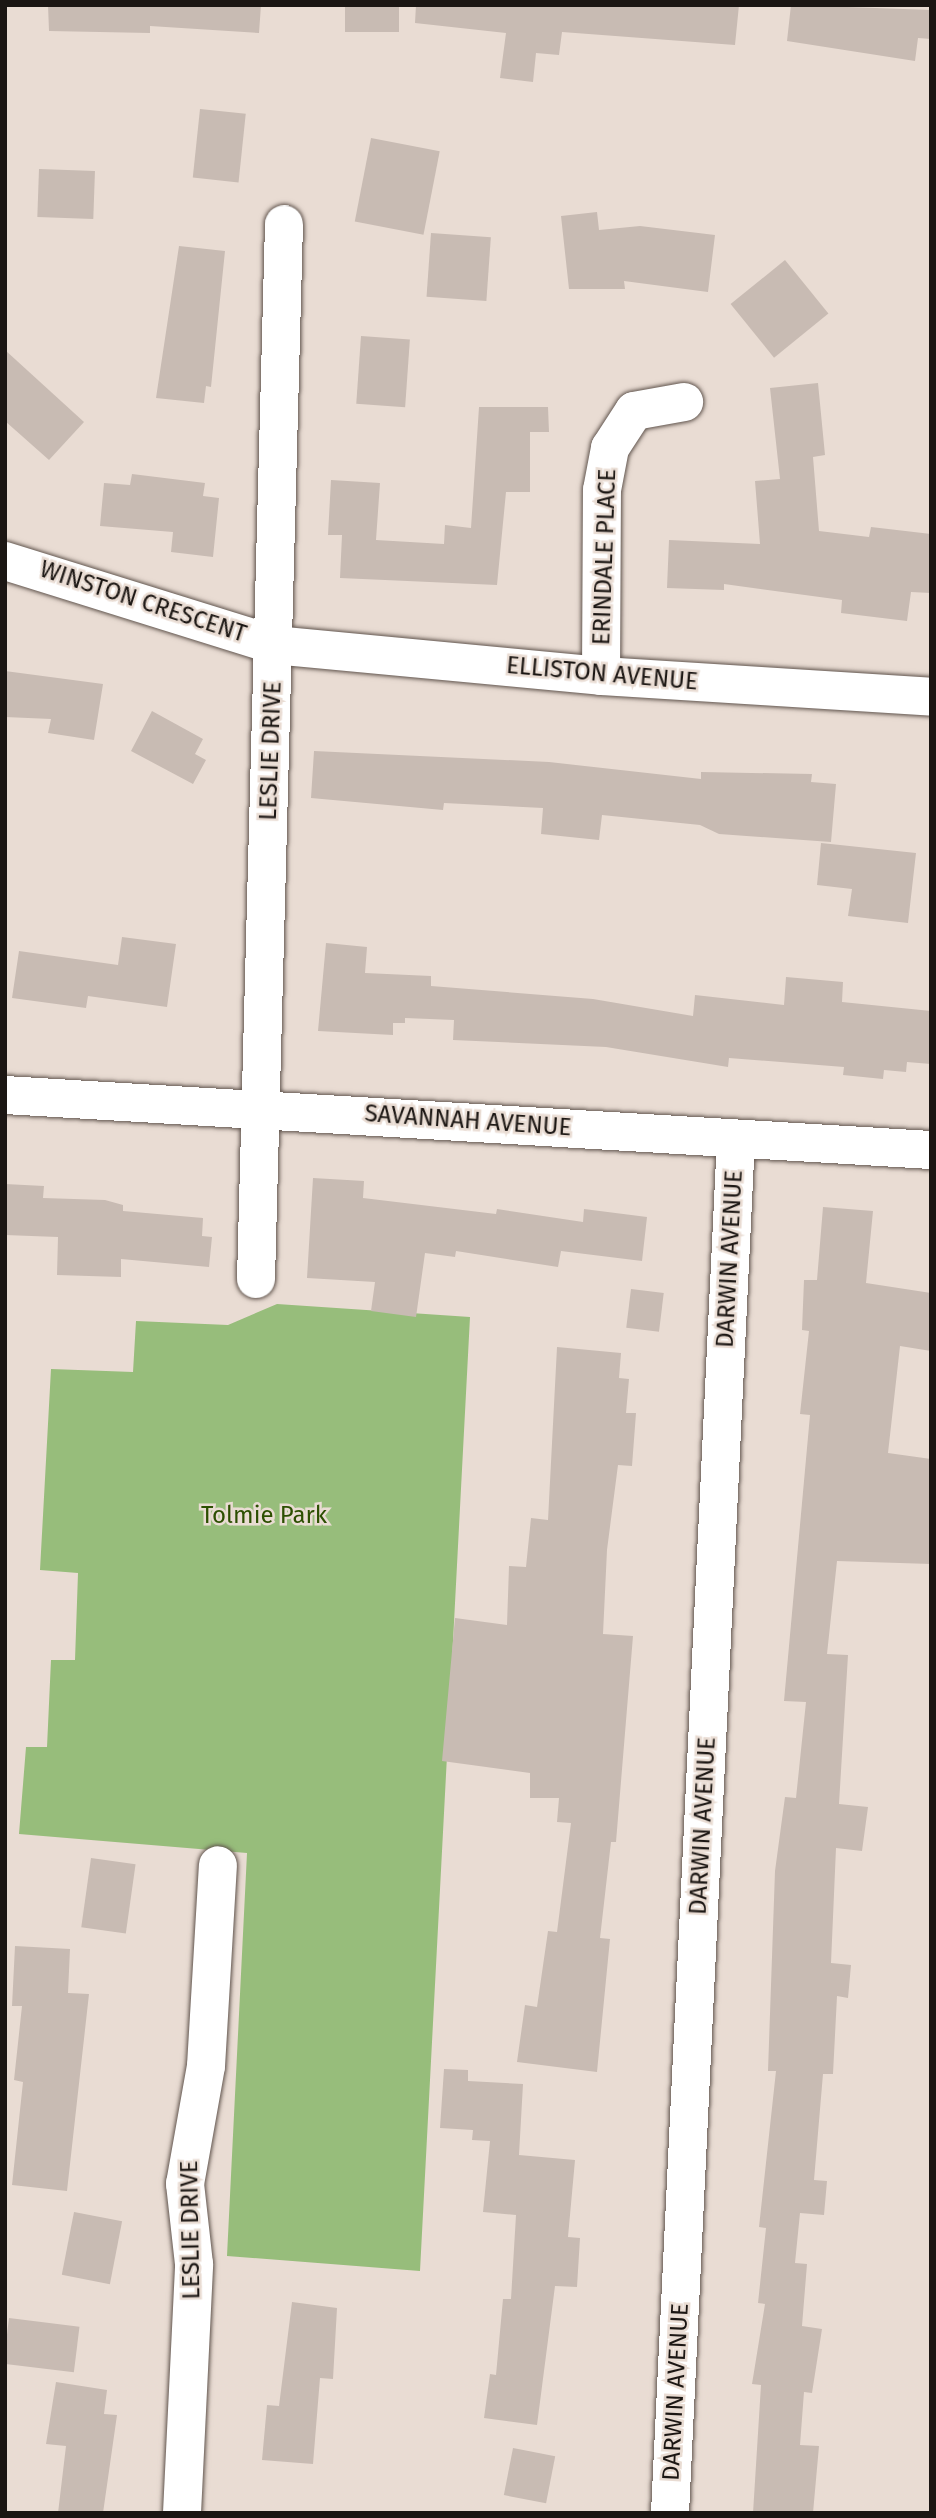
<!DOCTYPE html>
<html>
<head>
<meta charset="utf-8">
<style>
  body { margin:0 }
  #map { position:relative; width:936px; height:2518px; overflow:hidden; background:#e9dcd3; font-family:"Fira Sans",sans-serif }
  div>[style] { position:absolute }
  .green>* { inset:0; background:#97bd7b }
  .building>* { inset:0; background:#c8bbb3; transform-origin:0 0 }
  .roads { filter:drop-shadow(0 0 2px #61554e) drop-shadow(0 0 2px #61554e) }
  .minor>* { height:38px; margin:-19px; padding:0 19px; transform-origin:19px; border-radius:19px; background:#fff }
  span { translate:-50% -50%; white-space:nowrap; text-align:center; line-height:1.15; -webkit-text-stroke:5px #e9dcd3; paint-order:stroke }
  .street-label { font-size:24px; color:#1b1613 }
  .park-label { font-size:24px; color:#2c4f01 }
  .frame { position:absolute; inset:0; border:7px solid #1b1613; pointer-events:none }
</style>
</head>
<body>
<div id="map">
  <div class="green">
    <div style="clip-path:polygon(277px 1304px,470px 1317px,420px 2271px,227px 2256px,247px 1853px,19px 1834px,26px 1747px,47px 1747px,51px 1660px,75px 1660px,78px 1573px,40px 1570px,51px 1369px,133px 1372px,136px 1321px,228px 1325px)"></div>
  </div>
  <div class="building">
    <div style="clip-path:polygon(48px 5px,261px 5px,259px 33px,150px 26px,150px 33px,49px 31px)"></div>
    <div style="left:345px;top:5px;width:54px;height:27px"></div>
    <div style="clip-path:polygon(416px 5px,739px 5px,735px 45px,562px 32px,559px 55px,536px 53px,533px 82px,500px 78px,506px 33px,415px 23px)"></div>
    <div style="clip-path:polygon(791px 5px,931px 10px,931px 39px,918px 38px,915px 61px,787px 41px)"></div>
    <div style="left:200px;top:109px;width:46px;height:69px;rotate:6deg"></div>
    <div style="left:371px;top:138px;width:70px;height:85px;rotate:11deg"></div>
    <div style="left:39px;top:169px;width:56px;height:48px;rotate:2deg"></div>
    <div style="clip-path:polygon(597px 212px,599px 230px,640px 226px,715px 235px,708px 292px,624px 281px,625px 289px,569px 289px,561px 216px)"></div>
    <div style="left:431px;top:233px;width:60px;height:64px;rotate:4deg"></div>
    <div style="clip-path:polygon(179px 246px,225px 251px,211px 387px,206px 386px,204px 403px,156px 398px)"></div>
    <div style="left:785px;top:260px;width:69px;height:70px;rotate:51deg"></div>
    <div style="left:361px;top:336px;width:49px;height:68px;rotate:4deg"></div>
    <div style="clip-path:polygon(5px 350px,84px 422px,49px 460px,5px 421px)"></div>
    <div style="clip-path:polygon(818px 383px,825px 455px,813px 457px,819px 531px,869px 537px,871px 527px,931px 534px,931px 593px,911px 592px,907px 621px,841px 613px,842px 600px,724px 584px,724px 590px,667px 588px,669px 540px,760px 544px,755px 481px,780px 479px,770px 388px)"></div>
    <div style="clip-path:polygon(479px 407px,548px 407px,549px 432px,530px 432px,530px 492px,506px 492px,497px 585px,340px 578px,342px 535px,328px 535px,331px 480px,380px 483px,376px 540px,444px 544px,445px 525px,471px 528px)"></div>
    <div style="clip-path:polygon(132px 474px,205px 483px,203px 496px,219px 498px,213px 557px,171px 552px,173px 532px,100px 526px,104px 483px,130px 485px)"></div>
    <div style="clip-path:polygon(5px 671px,103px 684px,94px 740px,48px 733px,51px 719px,5px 717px)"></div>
    <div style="clip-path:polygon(152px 711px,203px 739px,195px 754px,206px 760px,193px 784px,131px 751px)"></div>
    <div style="clip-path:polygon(314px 751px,549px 762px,701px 779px,701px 772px,812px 774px,811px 782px,836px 784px,831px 842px,719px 834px,700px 825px,602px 815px,599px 840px,541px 834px,543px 808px,444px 803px,443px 810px,311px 798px)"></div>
    <div style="clip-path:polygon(821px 843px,916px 853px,908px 923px,848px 916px,852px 889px,817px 885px)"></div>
    <div style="clip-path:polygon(122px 937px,176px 944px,167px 1007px,88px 996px,86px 1008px,12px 998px,19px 951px,118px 965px)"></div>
    <div style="clip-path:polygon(326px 943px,367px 947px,365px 973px,431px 976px,431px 986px,593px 999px,693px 1016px,695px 995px,784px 1005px,786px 977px,843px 982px,842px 1002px,931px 1011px,931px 1064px,907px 1062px,906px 1072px,884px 1070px,883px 1079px,843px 1075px,844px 1067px,729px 1058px,728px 1067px,606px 1047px,453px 1040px,454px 1020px,405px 1018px,405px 1023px,393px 1023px,393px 1035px,318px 1031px)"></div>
    <div style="clip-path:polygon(313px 1178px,364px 1181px,363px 1198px,496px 1214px,497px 1209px,583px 1222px,584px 1209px,647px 1217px,642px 1261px,561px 1251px,558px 1267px,456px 1251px,455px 1257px,425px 1253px,416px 1317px,371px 1311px,375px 1282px,307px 1278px)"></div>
    <div style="clip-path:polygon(5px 1184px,44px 1186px,43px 1198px,105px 1200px,123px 1205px,123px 1211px,203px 1218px,202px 1236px,212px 1237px,209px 1267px,121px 1259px,121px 1277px,57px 1275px,58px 1237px,5px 1235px)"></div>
    <div style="clip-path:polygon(823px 1207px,873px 1211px,866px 1283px,931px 1293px,931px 1351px,900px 1346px,888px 1453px,931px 1459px,931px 1564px,837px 1561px,827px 1654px,848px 1655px,839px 1804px,868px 1807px,862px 1851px,836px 1848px,831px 1963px,851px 1965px,848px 1998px,837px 1996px,833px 2074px,823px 2074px,814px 2180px,827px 2181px,824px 2215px,800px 2213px,795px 2263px,807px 2264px,802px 2326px,822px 2329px,812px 2393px,804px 2392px,800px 2445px,819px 2446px,813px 2513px,753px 2513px,761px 2385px,752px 2384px,765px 2304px,758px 2303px,766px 2228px,759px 2227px,776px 2071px,768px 2071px,775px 1871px,785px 1797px,796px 1798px,806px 1702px,784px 1701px,810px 1415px,800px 1414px,809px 1331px,802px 1330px,804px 1280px,817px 1280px)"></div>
    <div style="left:631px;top:1289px;width:33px;height:39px;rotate:7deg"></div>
    <div style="clip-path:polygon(557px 1347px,621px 1353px,619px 1378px,629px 1379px,626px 1413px,636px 1413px,632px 1466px,618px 1465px,607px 1550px,603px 1634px,633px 1636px,616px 1842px,611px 1842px,600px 1938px,610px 1939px,597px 2072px,517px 2062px,525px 2005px,537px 2007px,548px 1931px,557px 1932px,571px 1823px,557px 1822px,559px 1798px,530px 1798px,530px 1773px,442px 1761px,455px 1618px,507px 1625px,509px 1566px,526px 1567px,531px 1518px,548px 1520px)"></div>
    <div style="left:91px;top:1858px;width:45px;height:70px;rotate:8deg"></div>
    <div style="clip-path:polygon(15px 1946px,70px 1949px,68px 1993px,89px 1994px,67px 2191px,12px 2185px,23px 2082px,14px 2080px,22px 2006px,12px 2006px)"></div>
    <div style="clip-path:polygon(444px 2069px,468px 2070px,468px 2081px,523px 2084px,519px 2155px,575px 2160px,568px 2237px,580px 2238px,577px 2287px,555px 2286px,537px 2425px,484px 2418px,490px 2374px,496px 2375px,503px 2299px,511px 2299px,516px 2215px,483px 2212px,490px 2141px,472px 2140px,473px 2130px,440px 2128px)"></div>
    <div style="left:74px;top:2212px;width:49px;height:64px;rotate:11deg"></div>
    <div style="clip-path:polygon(292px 2302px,337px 2308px,333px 2379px,320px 2378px,313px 2464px,262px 2460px,267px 2405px,279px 2406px)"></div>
    <div style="left:9px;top:2318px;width:71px;height:46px;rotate:7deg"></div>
    <div style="clip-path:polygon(56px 2382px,107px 2390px,104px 2414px,117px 2415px,103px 2513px,58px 2513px,66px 2446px,46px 2444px)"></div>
    <div style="left:513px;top:2448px;width:43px;height:48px;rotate:11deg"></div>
  </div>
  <div class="roads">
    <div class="minor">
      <div style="left:5px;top:561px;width:282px;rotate:17.3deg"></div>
      <div style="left:274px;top:645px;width:328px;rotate:5.4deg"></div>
      <div style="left:601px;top:676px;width:331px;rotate:3.6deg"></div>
      <div style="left:601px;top:676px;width:186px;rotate:-89.7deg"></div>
      <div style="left:602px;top:490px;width:43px;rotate:-79.2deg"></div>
      <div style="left:610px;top:448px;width:44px;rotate:-57deg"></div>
      <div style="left:634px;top:411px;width:51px;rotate:-10.2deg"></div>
      <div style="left:5px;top:1095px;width:928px;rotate:3.4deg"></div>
      <div style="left:256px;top:1279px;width:1055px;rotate:-88.48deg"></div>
      <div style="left:182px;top:2513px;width:249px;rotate:-87.2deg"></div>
      <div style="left:194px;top:2264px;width:81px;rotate:-96.4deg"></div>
      <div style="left:185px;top:2184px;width:120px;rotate:-79.9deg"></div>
      <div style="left:206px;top:2066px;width:201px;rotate:-86.6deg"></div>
      <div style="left:670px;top:2513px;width:1376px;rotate:-87.25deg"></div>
    </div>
  </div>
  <div class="street-label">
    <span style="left:605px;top:557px;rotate:-88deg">ERINDALE PLACE</span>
    <span style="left:143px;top:602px;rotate:18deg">WINSTON CRESCENT</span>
    <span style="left:602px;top:674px;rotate:5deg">ELLISTON AVENUE</span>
    <span style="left:271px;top:751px;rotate:-88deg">LESLIE DRIVE</span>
    <span style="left:468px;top:1121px;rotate:4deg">SAVANNAH AVENUE</span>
    <span style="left:730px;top:1259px;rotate:-87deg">DARWIN AVENUE</span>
    <span style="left:703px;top:1826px;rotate:-87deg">DARWIN AVENUE</span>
    <span style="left:191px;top:2230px;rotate:-91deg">LESLIE DRIVE</span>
    <span style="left:676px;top:2392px;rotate:-87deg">DARWIN AVENUE</span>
  </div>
  <div class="park-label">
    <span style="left:264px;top:1516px">Tolmie Park</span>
  </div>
  <div class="frame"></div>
</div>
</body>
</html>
